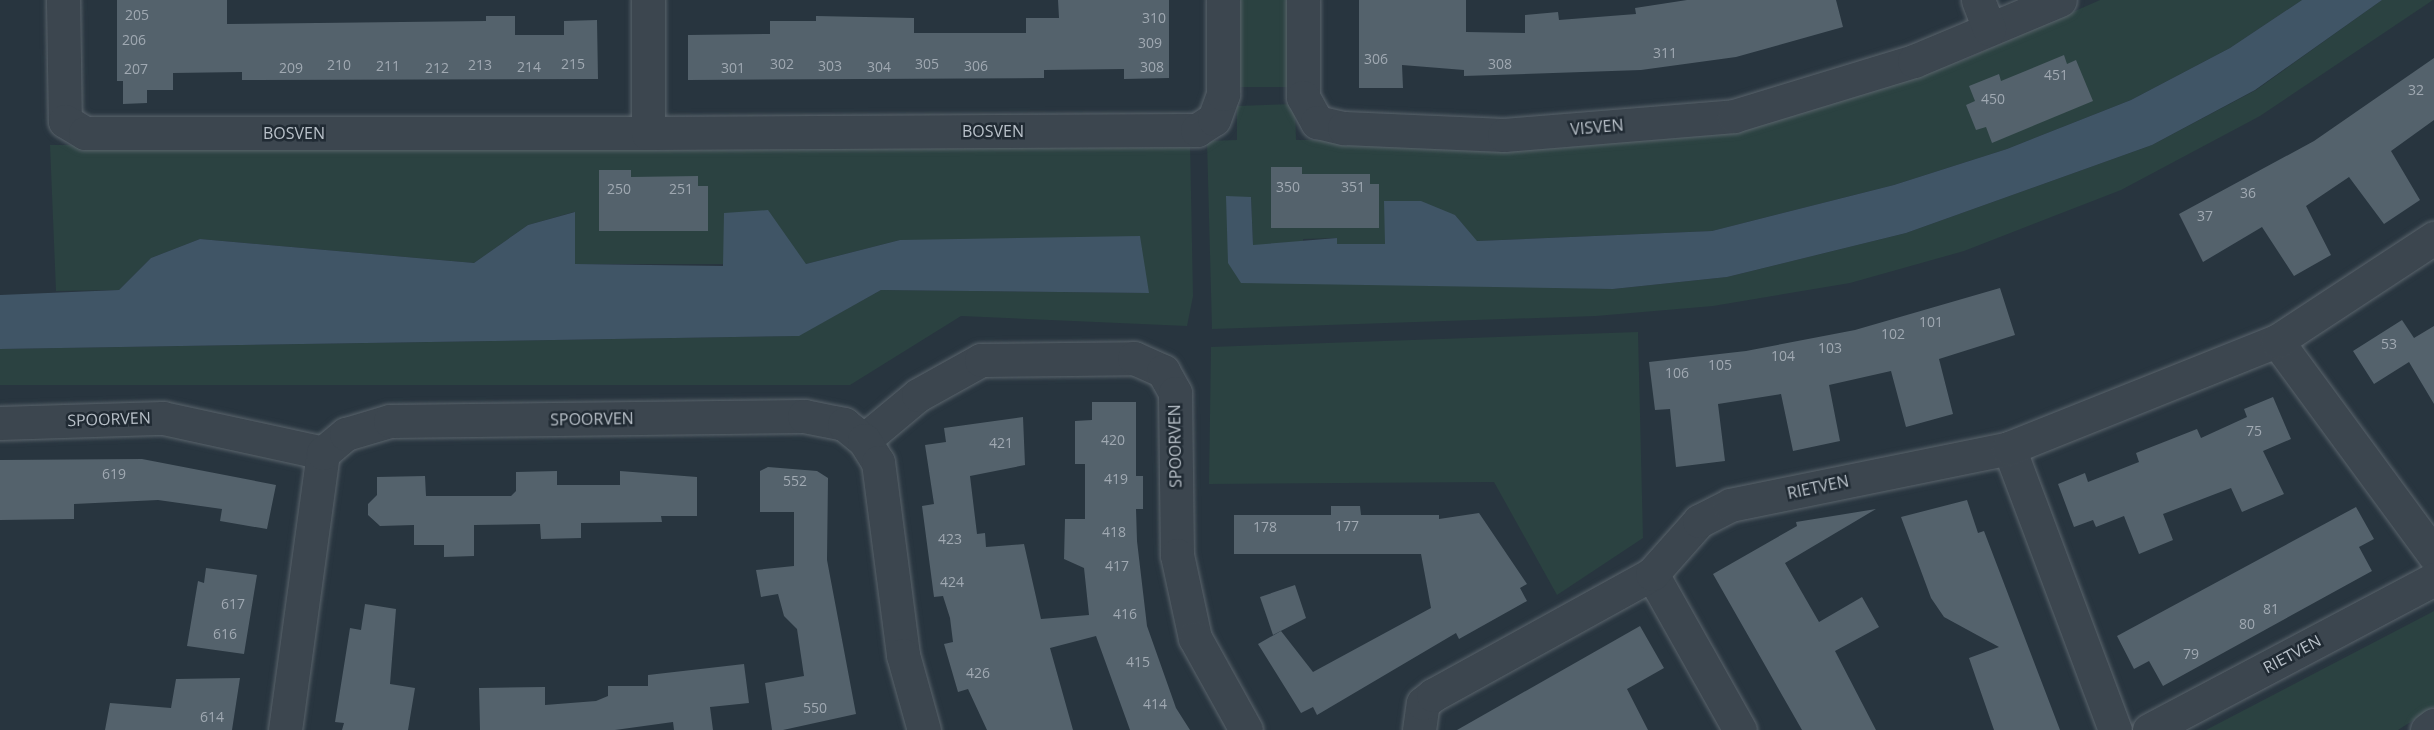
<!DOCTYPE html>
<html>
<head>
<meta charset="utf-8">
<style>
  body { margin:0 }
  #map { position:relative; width:2434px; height:730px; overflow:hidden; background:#28353f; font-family:"Open Sans",sans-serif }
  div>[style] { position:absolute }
  .green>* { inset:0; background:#2b4241; transform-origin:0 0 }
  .water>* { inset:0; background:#405566 }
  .building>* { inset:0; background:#54626c }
  .roads { filter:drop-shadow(0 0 2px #5a646c) drop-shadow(0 0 2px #5a646c) }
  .minor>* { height:33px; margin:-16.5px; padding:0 16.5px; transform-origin:16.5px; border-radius:16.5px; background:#3c464f }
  span { translate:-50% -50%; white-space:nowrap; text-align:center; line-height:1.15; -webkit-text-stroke:5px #212b34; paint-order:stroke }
  .number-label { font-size:14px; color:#a0a9b2 }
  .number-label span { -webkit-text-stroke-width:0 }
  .street-label { font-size:16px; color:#b9c1c9 }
</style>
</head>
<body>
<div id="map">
  <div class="green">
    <div style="left:1235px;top:0;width:60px;height:87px"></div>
    <div style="clip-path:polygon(2100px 0,2302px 0,2230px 48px,2131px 100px,2007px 149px,1894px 185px,1712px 231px,1476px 241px,1455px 215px,1385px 201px,1385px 244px,1336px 244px,1336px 238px,1303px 239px,1303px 245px,1253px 245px,1251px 197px,1228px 263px,1457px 284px,1613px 289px,1727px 277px,1906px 233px,2152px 145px,2256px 90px,2382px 0,2433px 0,2260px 116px,2121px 190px,1964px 251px,1850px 283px,1713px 306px,1596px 316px,1212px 329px,1207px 141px,1237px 140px,1237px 106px,1295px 104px,1296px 140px,1519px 138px,1868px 91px,1966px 59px)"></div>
    <div style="clip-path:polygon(1190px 141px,1193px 296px,1187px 326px,961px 316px,850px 385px,0 385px,0 349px,798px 336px,881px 290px,1148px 293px,900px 240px,806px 264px,575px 264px,574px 212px,528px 225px,474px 263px,200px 239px,151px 258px,119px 290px,56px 291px,50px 145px)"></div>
    <div style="clip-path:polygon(1638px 332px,1643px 538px,1557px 595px,1494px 482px,1209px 484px,1211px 347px)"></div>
    <div style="clip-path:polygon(2434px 611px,2434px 707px,2398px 730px,2206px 730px)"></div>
  </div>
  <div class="water">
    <div style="clip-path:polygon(2302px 0,2382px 0,2255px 90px,2152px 145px,1906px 233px,1727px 277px,1613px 289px,1241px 283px,1228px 263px,1226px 196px,1251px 197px,1253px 245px,1337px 238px,1337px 244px,1385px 244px,1384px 201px,1421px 201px,1455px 215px,1477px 241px,1712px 231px,1894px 185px,2007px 149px,2131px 100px,2230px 48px)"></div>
    <div style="clip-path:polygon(768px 210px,806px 264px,900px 240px,1140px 236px,1149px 293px,881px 290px,799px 336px,0 349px,0 295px,119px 290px,151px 258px,200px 239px,474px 263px,528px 225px,575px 212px,575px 264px,723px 266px,724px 213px)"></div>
  </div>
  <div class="building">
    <div style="clip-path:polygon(117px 0,227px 0,227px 24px,486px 21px,486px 16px,515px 16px,515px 35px,564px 35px,564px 21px,597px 20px,598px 79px,242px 80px,242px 72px,173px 73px,173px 90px,147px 90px,147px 103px,123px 104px,123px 81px,117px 81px)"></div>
    <div style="clip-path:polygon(1058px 0,1169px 0,1169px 78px,1124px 79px,1124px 69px,1044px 70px,1044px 78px,688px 80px,688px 35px,770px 34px,770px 21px,816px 21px,816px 16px,914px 18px,914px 33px,1026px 33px,1026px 18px,1059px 18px)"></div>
    <div style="clip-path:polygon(1359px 0,1466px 0,1466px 32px,1525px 33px,1525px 15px,1558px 12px,1559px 20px,1636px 14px,1635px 8px,1687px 0,1836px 0,1843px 27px,1736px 57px,1641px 70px,1464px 76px,1464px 70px,1402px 65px,1403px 88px,1359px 88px)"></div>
    <div style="clip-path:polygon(2064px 55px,2067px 64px,2076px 60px,2093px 101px,1992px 143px,1986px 127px,1976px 130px,1966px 105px,1975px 101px,1969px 86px,1999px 74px,2001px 81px)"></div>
    <div style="clip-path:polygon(2434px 58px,2434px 120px,2391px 151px,2420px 200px,2384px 224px,2349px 177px,2306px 206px,2331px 255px,2294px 276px,2262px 227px,2203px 262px,2179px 214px,2314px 141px)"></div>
    <div style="clip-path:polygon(1271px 167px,1302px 167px,1302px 174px,1370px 174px,1370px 184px,1379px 184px,1379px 228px,1271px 228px)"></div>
    <div style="clip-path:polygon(599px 170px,631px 170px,631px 177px,698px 176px,698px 186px,708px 186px,708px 231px,599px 231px)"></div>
    <div style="clip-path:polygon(2000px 288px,2015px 335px,1939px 359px,1953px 414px,1906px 427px,1891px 371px,1829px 385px,1840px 441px,1793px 451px,1781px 394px,1718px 404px,1725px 461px,1676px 467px,1670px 409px,1655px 410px,1649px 362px,1746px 351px,1855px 330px)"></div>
    <div style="clip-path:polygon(2402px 320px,2414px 338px,2434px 326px,2434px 404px,2409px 362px,2374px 384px,2353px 351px)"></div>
    <div style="clip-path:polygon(2273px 397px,2291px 439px,2263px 451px,2284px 494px,2242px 512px,2231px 488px,2163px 514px,2173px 540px,2139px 554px,2124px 516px,2096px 527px,2093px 520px,2074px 527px,2058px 484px,2085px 473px,2088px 482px,2139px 462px,2136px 453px,2197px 429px,2201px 438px,2247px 417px,2244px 409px)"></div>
    <div style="clip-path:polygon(1092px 402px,1136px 402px,1136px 476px,1143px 476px,1143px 509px,1136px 509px,1137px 541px,1147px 626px,1176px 708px,1190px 730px,1130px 730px,1096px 636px,1050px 648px,1073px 730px,987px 730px,968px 689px,958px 692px,944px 644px,953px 642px,950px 618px,943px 596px,934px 597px,922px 506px,934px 504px,925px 445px,946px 442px,944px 428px,1023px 417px,1025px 465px,970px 476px,977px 534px,985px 533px,986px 547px,1024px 544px,1041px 619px,1089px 615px,1084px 568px,1064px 559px,1065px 519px,1085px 519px,1085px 464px,1075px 464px,1075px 421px,1092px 420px)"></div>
    <div style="clip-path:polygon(142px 459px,276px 485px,267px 529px,220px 521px,222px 509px,158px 500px,74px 504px,74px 519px,0 520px,0 460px)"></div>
    <div style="clip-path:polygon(768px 467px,817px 471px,828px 478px,827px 560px,856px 714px,783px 730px,772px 730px,765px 683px,804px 676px,797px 629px,784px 616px,778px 594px,761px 597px,756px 570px,794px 566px,794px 512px,760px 512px,760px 471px)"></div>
    <div style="clip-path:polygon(557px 471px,557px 485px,620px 485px,620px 471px,697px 477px,697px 516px,661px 516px,662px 522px,581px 523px,581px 538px,541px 539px,540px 524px,474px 525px,474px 556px,444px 557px,444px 545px,414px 545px,414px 525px,380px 526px,368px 515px,368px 504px,377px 495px,377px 477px,425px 476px,426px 496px,511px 496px,516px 491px,516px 472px)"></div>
    <div style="clip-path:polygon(1967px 500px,1978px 533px,1984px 531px,2060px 730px,1994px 730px,1969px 658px,1999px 647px,1944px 617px,1931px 598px,1901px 517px)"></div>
    <div style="clip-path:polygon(1331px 506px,1360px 506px,1361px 515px,1439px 515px,1439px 519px,1479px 513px,1527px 584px,1520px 588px,1527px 601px,1459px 639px,1456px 633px,1317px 715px,1313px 707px,1301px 713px,1258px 644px,1281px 631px,1313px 672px,1431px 608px,1421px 554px,1234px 554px,1234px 515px,1331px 515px)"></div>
    <div style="clip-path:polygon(2356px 507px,2374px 539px,2359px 547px,2372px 571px,2163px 686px,2149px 661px,2134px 669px,2117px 636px)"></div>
    <div style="clip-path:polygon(1876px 509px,1785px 563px,1819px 622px,1862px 597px,1879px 627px,1835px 651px,1876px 730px,1802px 730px,1713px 574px,1797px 526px,1796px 522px)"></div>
    <div style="clip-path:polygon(206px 568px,257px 575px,244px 654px,187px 646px,198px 581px,204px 583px)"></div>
    <div style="clip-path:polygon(1295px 585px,1306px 618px,1273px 635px,1260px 597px)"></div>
    <div style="clip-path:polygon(365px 604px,396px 609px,390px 684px,415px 688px,408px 730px,342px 730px,344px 723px,335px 722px,350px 628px,361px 630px)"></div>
    <div style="clip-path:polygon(1640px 626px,1664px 668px,1627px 689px,1648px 730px,1457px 730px)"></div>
    <div style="clip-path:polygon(744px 664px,749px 703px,710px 707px,713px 730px,674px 730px,673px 722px,615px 730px,480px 730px,479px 688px,545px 687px,545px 705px,596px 701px,608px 696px,608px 686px,648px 686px,648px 675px)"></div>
    <div style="clip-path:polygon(240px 678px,232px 730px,105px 730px,110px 703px,171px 708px,176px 679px)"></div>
  </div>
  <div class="roads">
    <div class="minor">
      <div style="left:63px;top:0;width:121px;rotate:89.1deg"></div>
      <div style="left:65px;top:121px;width:23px;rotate:31deg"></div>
      <div style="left:85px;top:133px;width:563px"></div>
      <div style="left:648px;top:133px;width:549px;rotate:-0.31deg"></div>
      <div style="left:1197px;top:130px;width:20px;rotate:-33deg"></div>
      <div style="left:1214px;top:119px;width:27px;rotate:-70deg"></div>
      <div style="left:1223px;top:94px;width:94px;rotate:-90deg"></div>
      <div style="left:1303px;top:0;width:97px;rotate:90deg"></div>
      <div style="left:1303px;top:97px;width:29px;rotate:61deg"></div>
      <div style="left:1317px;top:122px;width:28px;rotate:13deg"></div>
      <div style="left:1344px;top:128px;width:160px;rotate:2.5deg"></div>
      <div style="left:1504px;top:135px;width:231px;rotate:-4.7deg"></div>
      <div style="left:1734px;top:116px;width:188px;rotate:-17deg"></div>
      <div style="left:1914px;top:61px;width:158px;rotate:-22.7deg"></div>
      <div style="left:1978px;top:0;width:31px;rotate:69deg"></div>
      <div style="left:648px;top:133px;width:133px;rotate:-90deg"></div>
      <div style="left:2277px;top:341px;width:265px;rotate:53.7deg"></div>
      <div style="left:0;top:423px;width:163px;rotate:-1.8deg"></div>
      <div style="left:163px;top:418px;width:164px;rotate:12.3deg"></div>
      <div style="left:864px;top:440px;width:70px;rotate:-39.8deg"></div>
      <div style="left:918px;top:395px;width:72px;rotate:-29.1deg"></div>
      <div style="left:981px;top:360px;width:153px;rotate:-0.7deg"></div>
      <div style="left:1134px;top:358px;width:32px;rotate:24deg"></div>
      <div style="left:1163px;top:371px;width:25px;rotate:61deg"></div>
      <div style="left:1175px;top:393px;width:162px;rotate:89.3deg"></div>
      <div style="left:1177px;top:555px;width:85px;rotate:77.8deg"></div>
      <div style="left:1195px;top:638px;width:105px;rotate:61deg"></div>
      <div style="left:2009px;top:448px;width:301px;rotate:69.4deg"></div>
      <div style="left:1652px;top:574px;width:179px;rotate:60.6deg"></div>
      <div style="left:285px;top:730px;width:280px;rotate:-82.2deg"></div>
      <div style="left:323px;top:453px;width:30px;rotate:-40deg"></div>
      <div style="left:346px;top:434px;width:46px;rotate:-16.5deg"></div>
      <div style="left:390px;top:421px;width:414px;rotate:-0.7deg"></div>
      <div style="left:804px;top:416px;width:41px;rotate:11.3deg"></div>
      <div style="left:844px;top:424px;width:26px;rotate:39deg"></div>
      <div style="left:864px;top:440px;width:26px;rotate:58deg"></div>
      <div style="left:878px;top:462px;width:195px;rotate:82.6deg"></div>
      <div style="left:903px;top:655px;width:78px;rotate:74.4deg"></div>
      <div style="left:1419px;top:730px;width:27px;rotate:-82deg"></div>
      <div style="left:1423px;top:703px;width:13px;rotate:-39deg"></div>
      <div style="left:1433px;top:695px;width:250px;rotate:-28.9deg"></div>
      <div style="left:1652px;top:574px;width:71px;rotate:-48.4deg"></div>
      <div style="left:1699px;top:521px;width:35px;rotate:-27deg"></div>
      <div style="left:1730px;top:505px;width:285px;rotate:-11.5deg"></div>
      <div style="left:2009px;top:448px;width:289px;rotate:-21.8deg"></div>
      <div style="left:2277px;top:341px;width:188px;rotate:-33.3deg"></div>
      <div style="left:2149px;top:730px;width:323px;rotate:-27.9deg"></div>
      <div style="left:2427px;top:730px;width:9px;rotate:-36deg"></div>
    </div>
  </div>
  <div class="number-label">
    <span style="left:137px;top:15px">205</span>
    <span style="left:1154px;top:18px">310</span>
    <span style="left:134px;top:40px">206</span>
    <span style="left:1150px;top:43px">309</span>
    <span style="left:1665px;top:53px">311</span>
    <span style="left:1376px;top:59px">306</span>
    <span style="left:573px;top:64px">215</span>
    <span style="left:782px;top:64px">302</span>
    <span style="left:927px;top:64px">305</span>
    <span style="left:1500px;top:64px">308</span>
    <span style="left:339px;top:65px">210</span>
    <span style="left:480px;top:65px">213</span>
    <span style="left:388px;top:66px">211</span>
    <span style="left:830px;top:66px">303</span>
    <span style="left:976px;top:66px">306</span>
    <span style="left:529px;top:67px">214</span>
    <span style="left:879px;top:67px">304</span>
    <span style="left:1152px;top:67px">308</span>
    <span style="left:291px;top:68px">209</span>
    <span style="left:437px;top:68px">212</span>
    <span style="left:733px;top:68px">301</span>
    <span style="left:136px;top:69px">207</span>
    <span style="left:2056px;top:75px">451</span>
    <span style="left:2416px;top:90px">32</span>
    <span style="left:1993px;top:99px">450</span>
    <span style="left:1288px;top:187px">350</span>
    <span style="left:1353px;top:187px">351</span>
    <span style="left:619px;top:189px">250</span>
    <span style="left:681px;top:189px">251</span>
    <span style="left:2248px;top:193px">36</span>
    <span style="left:2205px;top:216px">37</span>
    <span style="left:1931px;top:322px">101</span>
    <span style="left:1893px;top:334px">102</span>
    <span style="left:2389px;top:344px">53</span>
    <span style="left:1830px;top:348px">103</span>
    <span style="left:1783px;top:356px">104</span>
    <span style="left:1720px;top:365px">105</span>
    <span style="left:1677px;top:373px">106</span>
    <span style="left:2254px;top:431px">75</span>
    <span style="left:1113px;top:440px">420</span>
    <span style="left:1001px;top:443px">421</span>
    <span style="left:114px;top:474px">619</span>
    <span style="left:1116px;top:479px">419</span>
    <span style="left:795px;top:481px">552</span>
    <span style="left:1347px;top:526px">177</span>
    <span style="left:1265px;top:527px">178</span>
    <span style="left:1114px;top:532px">418</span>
    <span style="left:950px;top:539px">423</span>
    <span style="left:1117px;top:566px">417</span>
    <span style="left:952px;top:582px">424</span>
    <span style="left:233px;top:604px">617</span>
    <span style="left:2271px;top:609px">81</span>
    <span style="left:1125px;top:614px">416</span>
    <span style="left:2247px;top:624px">80</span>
    <span style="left:225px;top:634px">616</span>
    <span style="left:2191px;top:654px">79</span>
    <span style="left:1138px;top:662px">415</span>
    <span style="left:978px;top:673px">426</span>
    <span style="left:1155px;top:704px">414</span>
    <span style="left:815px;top:708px">550</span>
    <span style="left:212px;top:717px">614</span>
  </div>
  <div class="street-label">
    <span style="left:1597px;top:127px;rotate:-5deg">VISVEN</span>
    <span style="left:993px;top:131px">BOSVEN</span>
    <span style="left:294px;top:133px">BOSVEN</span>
    <span style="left:109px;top:419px;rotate:-2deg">SPOORVEN</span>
    <span style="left:592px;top:419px;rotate:-1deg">SPOORVEN</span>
    <span style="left:1175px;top:446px;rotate:-91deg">SPOORVEN</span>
    <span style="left:1818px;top:487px;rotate:-12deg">RIETVEN</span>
    <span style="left:2292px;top:654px;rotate:-28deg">RIETVEN</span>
  </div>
</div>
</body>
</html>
